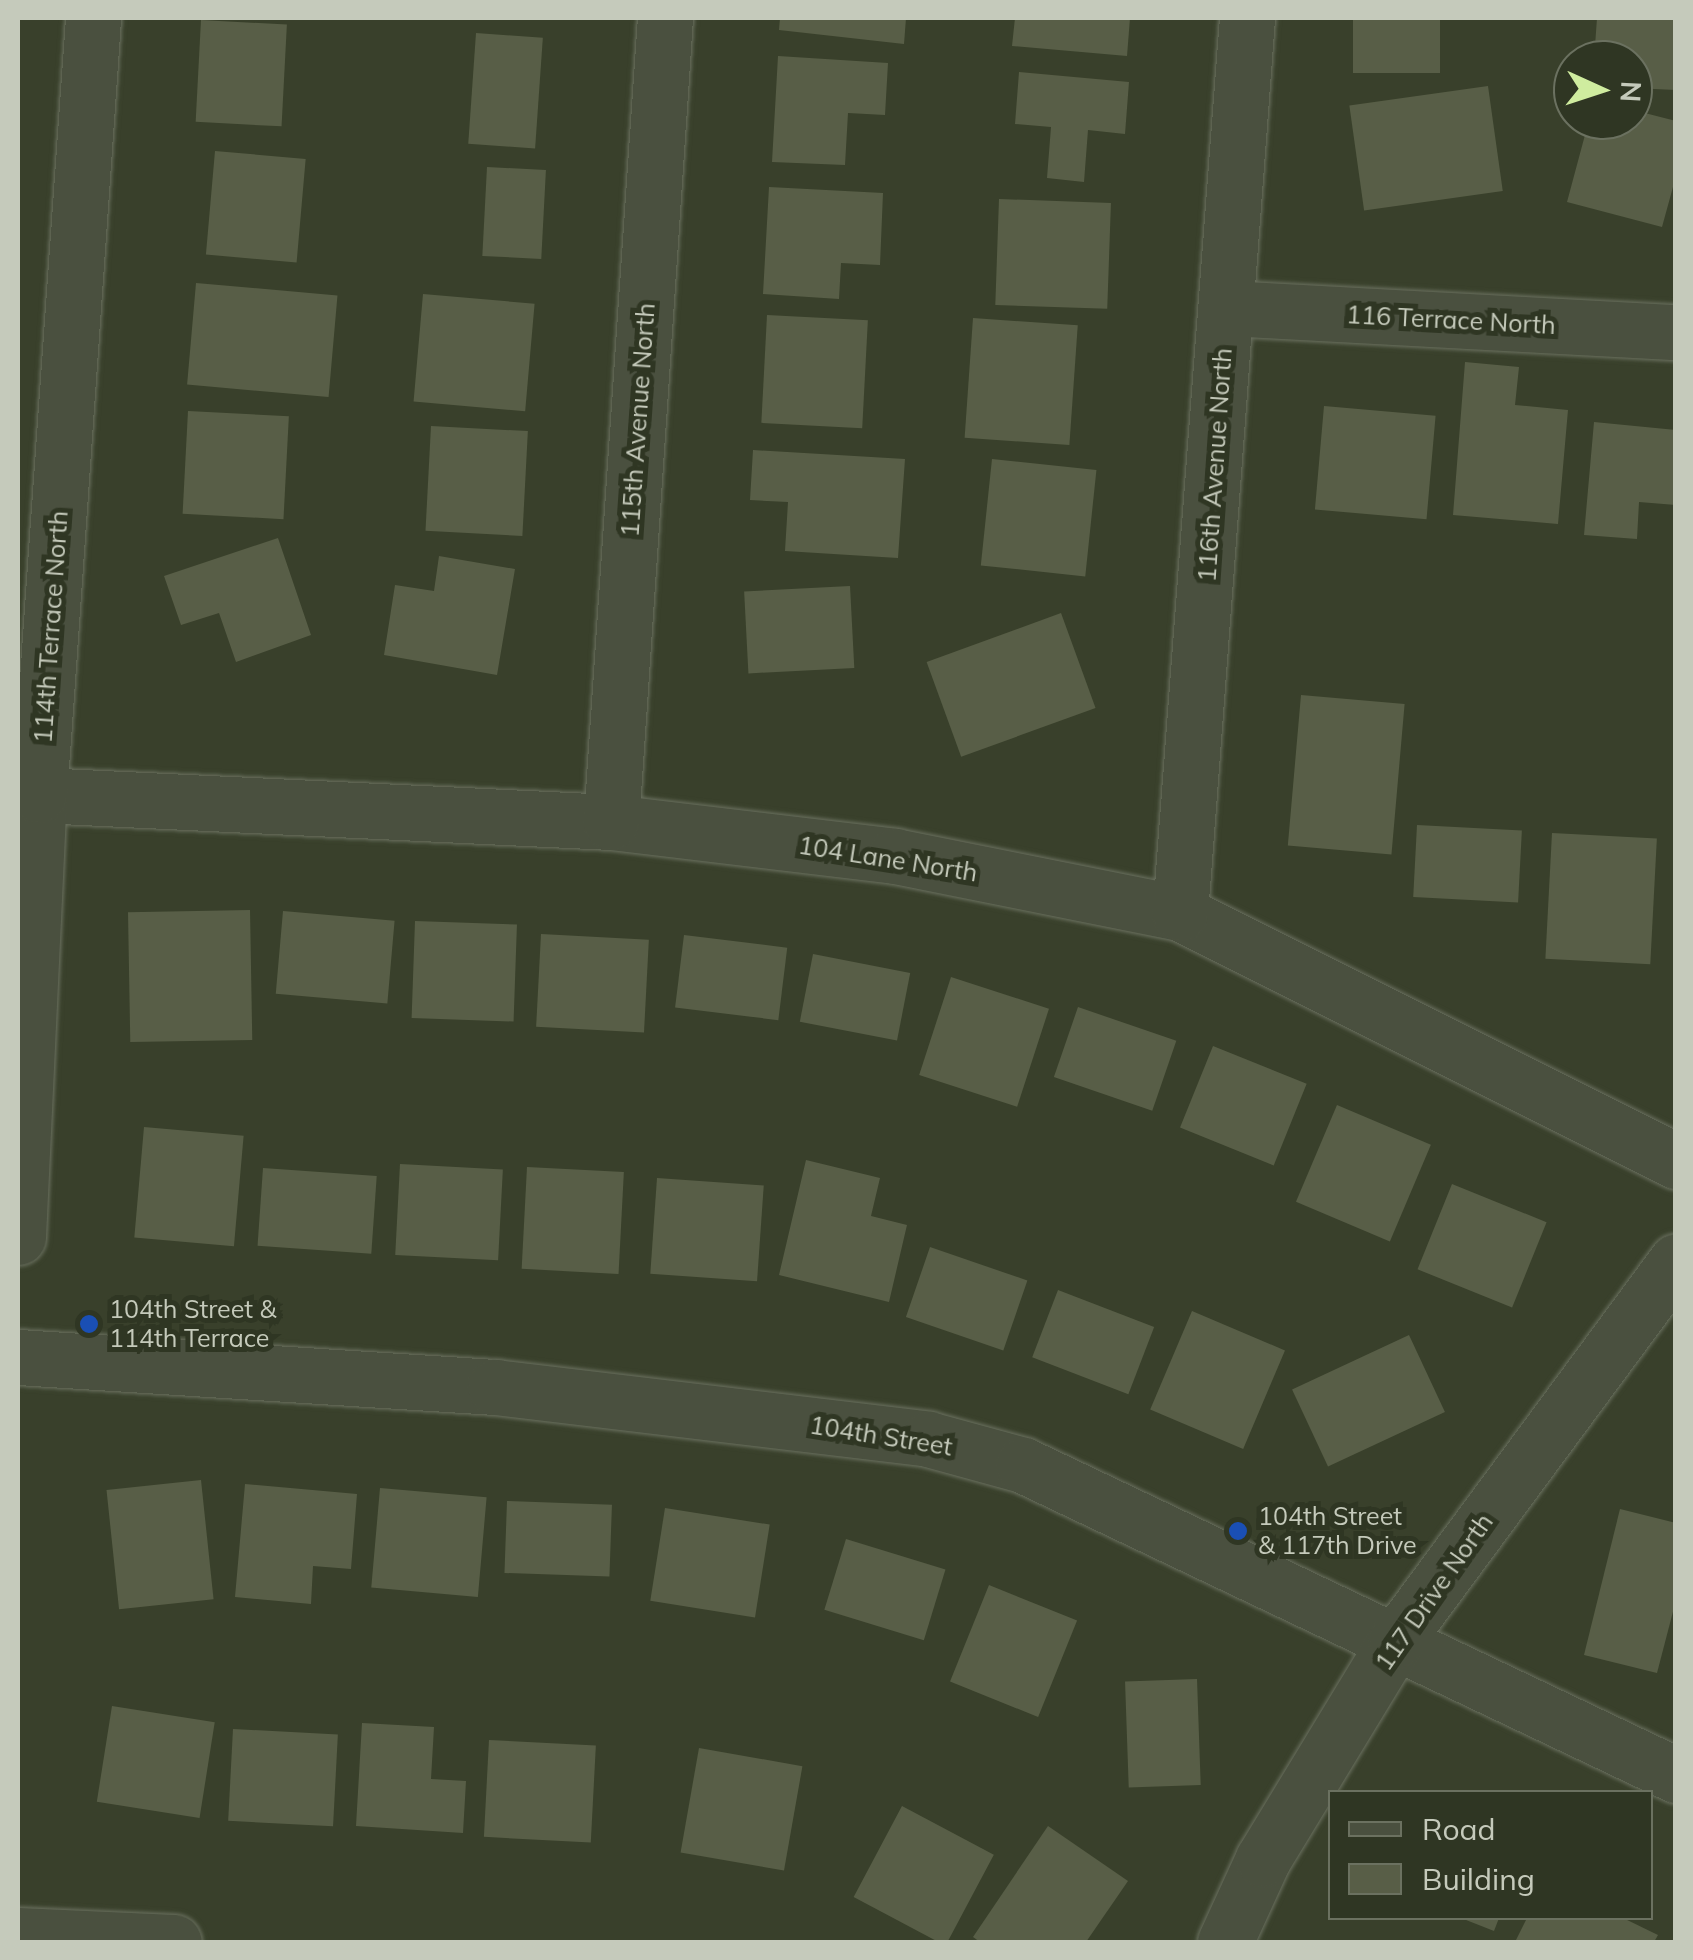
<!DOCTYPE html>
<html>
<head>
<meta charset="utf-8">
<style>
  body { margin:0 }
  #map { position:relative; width:1693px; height:1960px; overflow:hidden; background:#39402b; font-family:Mulish,sans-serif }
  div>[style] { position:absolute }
  .building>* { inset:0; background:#585e47; transform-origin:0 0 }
  .roads { filter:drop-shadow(0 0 2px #6a705f) drop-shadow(0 0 2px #6a705f) }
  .minor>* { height:55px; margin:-27.5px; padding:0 27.5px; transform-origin:27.5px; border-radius:27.5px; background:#4a503f }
  .dots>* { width:28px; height:28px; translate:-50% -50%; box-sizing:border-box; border:5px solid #2f3623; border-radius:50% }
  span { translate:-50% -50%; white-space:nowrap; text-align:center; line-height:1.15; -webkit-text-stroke:10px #2f3623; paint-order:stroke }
  .street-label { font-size:25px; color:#c5cabb }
  .poi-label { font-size:25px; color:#c5cabb }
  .left { translate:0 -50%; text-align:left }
  .frame { position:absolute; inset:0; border:20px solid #c5cabb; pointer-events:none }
  .legend { position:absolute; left:1328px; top:1790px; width:325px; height:130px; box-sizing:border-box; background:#2f3623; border:2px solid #6b7160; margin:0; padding:12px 18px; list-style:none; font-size:30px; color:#c5cabb }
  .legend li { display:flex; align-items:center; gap:20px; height:50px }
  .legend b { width:50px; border:2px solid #6b7160 }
  .north { position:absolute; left:1553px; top:40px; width:100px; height:100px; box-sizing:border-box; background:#2f3623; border:2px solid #6b7160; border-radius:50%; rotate:93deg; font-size:28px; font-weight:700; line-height:40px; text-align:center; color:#c5cabb }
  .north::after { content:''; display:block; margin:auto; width:35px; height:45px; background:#cfec9f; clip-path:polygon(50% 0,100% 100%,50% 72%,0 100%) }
</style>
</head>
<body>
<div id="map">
  <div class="building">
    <div style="clip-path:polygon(780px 18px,906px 18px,904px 44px,779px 30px)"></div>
    <div style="clip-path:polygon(1015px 18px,1130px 18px,1127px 56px,1012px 46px)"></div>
    <div style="left:1353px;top:18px;width:87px;height:55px"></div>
    <div style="clip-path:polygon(1597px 18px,1676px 18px,1676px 90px,1633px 88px,1633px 60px,1594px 60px)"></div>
    <div style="left:201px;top:20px;width:86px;height:102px;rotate:3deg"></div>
    <div style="left:476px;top:33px;width:67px;height:111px;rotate:4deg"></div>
    <div style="clip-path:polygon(778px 56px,888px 63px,885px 115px,848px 113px,845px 165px,772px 162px)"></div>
    <div style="clip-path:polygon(1019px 72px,1129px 82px,1125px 134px,1088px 130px,1084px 182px,1047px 178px,1051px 127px,1015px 124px)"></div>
    <div style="left:1488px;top:86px;width:106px;height:140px;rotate:82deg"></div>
    <div style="clip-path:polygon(1633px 110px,1676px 121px,1676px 176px,1662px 227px,1567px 202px,1589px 120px,1633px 120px)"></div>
    <div style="left:215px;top:151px;width:91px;height:104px;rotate:5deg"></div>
    <div style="left:487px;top:167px;width:59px;height:89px;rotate:3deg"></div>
    <div style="clip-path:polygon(769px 187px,883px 193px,880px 265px,841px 263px,839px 299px,763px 294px)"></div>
    <div style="left:999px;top:199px;width:112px;height:106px;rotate:2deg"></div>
    <div style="left:196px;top:283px;width:142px;height:102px;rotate:5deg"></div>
    <div style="left:423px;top:294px;width:112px;height:108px;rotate:5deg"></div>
    <div style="left:767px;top:315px;width:101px;height:108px;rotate:3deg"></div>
    <div style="left:973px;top:318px;width:105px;height:120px;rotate:4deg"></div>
    <div style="clip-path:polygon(1465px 362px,1519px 367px,1515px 405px,1568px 410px,1558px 524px,1453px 515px)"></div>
    <div style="left:1324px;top:406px;width:112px;height:104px;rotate:5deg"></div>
    <div style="left:188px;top:411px;width:101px;height:103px;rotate:3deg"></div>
    <div style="clip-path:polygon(1594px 422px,1676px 430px,1676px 505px,1639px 502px,1637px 539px,1584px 535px)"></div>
    <div style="left:431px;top:426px;width:97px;height:105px;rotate:3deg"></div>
    <div style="clip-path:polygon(753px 450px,905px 459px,898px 558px,785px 551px,788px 502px,750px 500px)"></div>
    <div style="left:992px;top:459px;width:105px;height:107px;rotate:6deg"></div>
    <div style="clip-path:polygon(278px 538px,311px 635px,236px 662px,219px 613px,181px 625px,164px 576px)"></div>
    <div style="clip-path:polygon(439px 556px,515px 569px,497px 675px,384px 655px,395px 585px,434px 591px)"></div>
    <div style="left:850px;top:586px;width:82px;height:106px;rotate:87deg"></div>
    <div style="left:1061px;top:613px;width:101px;height:143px;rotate:70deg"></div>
    <div style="left:1301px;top:695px;width:104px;height:151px;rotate:5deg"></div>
    <div style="left:1417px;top:825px;width:105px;height:72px;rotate:3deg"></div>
    <div style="left:1552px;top:833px;width:105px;height:126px;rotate:3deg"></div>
    <div style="left:250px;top:910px;width:130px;height:122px;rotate:89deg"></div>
    <div style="left:283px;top:911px;width:112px;height:83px;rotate:5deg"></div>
    <div style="left:415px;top:921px;width:102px;height:97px;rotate:2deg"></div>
    <div style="left:541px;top:934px;width:108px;height:93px;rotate:3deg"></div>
    <div style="left:684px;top:935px;width:104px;height:73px;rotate:7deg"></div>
    <div style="left:813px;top:954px;width:99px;height:69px;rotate:11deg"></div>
    <div style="left:951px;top:977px;width:103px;height:103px;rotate:18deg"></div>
    <div style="left:1078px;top:1007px;width:104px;height:74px;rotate:19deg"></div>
    <div style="left:1213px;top:1046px;width:101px;height:88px;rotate:22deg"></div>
    <div style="left:1337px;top:1105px;width:102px;height:105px;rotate:23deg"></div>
    <div style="left:144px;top:1127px;width:100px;height:111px;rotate:5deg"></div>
    <div style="clip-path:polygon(806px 1160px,880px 1178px,871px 1216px,907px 1225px,889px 1302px,779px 1275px)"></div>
    <div style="left:400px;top:1164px;width:103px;height:91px;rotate:3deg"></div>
    <div style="left:527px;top:1167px;width:97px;height:102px;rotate:3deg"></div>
    <div style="left:263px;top:1168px;width:114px;height:78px;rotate:4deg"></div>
    <div style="left:657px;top:1178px;width:107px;height:96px;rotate:4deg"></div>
    <div style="left:1452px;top:1184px;width:102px;height:92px;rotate:22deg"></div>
    <div style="left:930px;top:1247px;width:103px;height:74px;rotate:19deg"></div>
    <div style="left:1058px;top:1290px;width:103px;height:72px;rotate:21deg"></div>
    <div style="left:1192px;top:1311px;width:101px;height:107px;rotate:23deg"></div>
    <div style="left:1409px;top:1335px;width:85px;height:129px;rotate:65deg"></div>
    <div style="left:201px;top:1480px;width:120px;height:95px;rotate:84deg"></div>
    <div style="clip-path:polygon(245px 1484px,357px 1494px,351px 1569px,313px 1566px,311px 1604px,235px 1597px)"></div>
    <div style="left:380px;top:1488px;width:107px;height:100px;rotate:5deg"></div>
    <div style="left:507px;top:1501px;width:105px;height:72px;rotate:2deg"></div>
    <div style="left:665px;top:1508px;width:106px;height:94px;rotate:9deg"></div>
    <div style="clip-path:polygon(1620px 1509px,1676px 1523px,1676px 1600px,1657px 1673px,1584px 1655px)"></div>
    <div style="left:846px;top:1539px;width:104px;height:74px;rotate:17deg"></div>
    <div style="left:989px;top:1585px;width:95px;height:104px;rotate:22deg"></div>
    <div style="left:1197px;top:1679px;width:106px;height:72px;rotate:88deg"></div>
    <div style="left:112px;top:1706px;width:104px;height:97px;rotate:9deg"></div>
    <div style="clip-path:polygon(362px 1723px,434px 1727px,431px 1779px,466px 1781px,463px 1833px,356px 1826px)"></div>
    <div style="left:233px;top:1729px;width:105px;height:92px;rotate:3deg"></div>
    <div style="left:489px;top:1740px;width:107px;height:97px;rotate:3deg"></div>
    <div style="left:699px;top:1748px;width:105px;height:106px;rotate:10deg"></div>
    <div style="left:902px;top:1806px;width:104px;height:103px;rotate:28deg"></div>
    <div style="clip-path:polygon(1048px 1826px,1128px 1881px,1086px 1942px,980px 1942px,973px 1937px)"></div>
    <div style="clip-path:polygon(1461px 1918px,1499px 1918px,1494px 1931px)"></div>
    <div style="clip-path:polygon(1527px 1918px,1623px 1918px,1658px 1935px,1654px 1942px,1515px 1942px)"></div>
  </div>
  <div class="roads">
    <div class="minor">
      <div style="left:1227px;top:308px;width:450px;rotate:3.1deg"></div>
      <div style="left:39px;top:795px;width:573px;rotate:2.7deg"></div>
      <div style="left:611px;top:822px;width:286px;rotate:6.8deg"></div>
      <div style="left:895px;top:856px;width:291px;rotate:11.3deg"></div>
      <div style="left:1180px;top:913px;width:555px;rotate:26.57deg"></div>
      <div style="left:611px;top:822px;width:806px;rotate:-86.16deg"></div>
      <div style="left:1180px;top:913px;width:898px;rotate:-85.72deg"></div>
      <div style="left:18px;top:1237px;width:442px;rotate:-87.3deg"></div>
      <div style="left:39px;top:795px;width:779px;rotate:-86.02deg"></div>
      <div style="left:18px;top:1357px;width:478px;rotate:3.6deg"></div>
      <div style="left:495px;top:1387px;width:436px;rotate:6.8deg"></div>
      <div style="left:928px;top:1439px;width:98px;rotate:15.3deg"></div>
      <div style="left:1023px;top:1465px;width:723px;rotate:25.4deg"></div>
      <div style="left:18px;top:1935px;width:156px;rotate:2.6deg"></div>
      <div style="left:1225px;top:1942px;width:91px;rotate:-65.4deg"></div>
      <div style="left:1263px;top:1859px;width:256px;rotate:-58.7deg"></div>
      <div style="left:1396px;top:1640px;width:471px;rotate:-53.5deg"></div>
    </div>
  </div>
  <div class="dots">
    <div style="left:89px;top:1324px;background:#1a4fb4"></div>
    <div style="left:1238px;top:1531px;background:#1a4fb4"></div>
  </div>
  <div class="street-label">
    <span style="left:1451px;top:320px;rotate:3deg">116 Terrace North</span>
    <span style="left:638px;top:420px;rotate:-86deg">115th Avenue North</span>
    <span style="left:1215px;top:465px;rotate:-86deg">116th Avenue North</span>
    <span style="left:51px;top:627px;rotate:-86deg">114th Terrace North</span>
    <span style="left:888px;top:859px;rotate:9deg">104 Lane North</span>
    <span style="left:881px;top:1436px;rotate:9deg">104th Street</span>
    <span style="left:1434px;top:1592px;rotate:-55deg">117 Drive North</span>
  </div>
  <div class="poi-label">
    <span class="left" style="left:109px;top:1324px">104th Street &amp;<br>114th Terrace</span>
    <span class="left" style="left:1258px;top:1531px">104th Street<br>&amp; 117th Drive</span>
  </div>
  <div class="frame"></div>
  <ul class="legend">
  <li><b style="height:12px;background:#4a503f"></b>Road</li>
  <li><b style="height:28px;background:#585e47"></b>Building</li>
  </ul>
  <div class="north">N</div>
</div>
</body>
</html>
